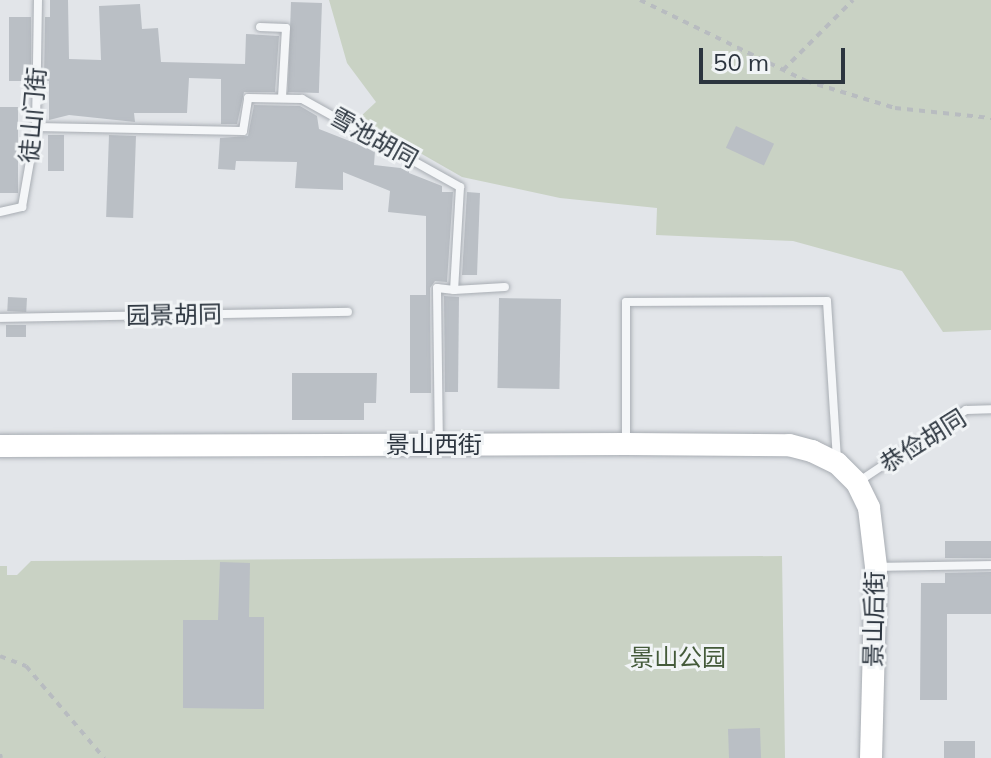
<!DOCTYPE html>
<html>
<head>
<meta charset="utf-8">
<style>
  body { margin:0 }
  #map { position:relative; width:991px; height:758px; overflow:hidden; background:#e2e5e9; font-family:Mulish,"Noto Sans SC",sans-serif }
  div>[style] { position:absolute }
  .green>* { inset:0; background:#c9d2c4 }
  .building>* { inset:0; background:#babfc5; transform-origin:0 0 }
  .path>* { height:4px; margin-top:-2px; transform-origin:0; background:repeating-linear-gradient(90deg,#b8bcc0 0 6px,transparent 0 12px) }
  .roads { filter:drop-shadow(0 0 2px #a8adb3) drop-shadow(0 0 2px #a8adb3) }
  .lane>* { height:8px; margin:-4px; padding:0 4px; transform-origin:4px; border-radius:4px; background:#f4f6f8 }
  .secondary>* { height:22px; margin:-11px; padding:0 11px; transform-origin:11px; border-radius:11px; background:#fff }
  span { translate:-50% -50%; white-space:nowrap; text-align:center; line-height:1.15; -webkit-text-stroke:6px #f1f4f6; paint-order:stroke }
  .street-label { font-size:24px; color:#2c353f }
  .park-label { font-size:24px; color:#445a3a }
  .scale { position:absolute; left:699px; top:48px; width:146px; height:36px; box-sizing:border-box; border:4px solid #2c353f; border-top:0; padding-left:10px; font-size:24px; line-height:28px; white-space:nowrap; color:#2c353f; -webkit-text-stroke:6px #f1f4f6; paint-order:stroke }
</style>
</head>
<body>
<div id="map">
  <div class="green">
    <div style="clip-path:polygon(329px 0,991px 0,991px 330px,943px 332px,902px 271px,793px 241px,656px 235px,657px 208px,560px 198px,462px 177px,359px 118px,376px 102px,347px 63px)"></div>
    <div style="clip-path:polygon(782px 556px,785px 758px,0 758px,0 566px,7px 566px,7px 575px,17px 575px,31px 561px)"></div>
  </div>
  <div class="building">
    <div style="clip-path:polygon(50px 0,68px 0,69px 59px,101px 60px,99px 6px,140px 4px,142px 29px,158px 28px,161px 62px,245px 64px,246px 34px,279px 36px,275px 92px,244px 92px,237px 124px,221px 124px,221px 79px,189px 78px,187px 113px,134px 113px,135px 122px,69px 115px,49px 120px,49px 81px,44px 81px,45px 17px,50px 17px)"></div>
    <div style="left:291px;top:2px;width:31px;height:90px;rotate:2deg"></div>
    <div style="left:9px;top:17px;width:22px;height:64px"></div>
    <div style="clip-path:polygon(254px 105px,300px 106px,317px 116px,319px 129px,375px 151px,374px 165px,409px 169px,409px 173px,442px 186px,442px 192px,453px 192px,447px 282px,435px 281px,430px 288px,431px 393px,410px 393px,410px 295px,426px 295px,426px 216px,388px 212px,390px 191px,343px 172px,343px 190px,295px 188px,297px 162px,236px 161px,235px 170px,218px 169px,220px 138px,248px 136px)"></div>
    <div style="left:0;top:107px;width:18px;height:86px"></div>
    <div style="left:736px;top:126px;width:42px;height:24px;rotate:25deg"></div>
    <div style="left:48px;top:135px;width:16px;height:36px"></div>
    <div style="left:109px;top:135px;width:27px;height:82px;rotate:2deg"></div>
    <div style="clip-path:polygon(467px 192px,480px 193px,477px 275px,462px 275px)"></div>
    <div style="clip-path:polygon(444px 296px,459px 297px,458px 392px,445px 392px)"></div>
    <div style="left:8px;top:297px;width:19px;height:14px;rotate:3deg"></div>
    <div style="left:499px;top:298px;width:62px;height:90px;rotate:1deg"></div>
    <div style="left:6px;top:325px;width:20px;height:12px"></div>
    <div style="clip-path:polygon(292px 373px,377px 373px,376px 403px,364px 403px,364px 420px,292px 420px)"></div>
    <div style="left:991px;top:541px;width:17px;height:46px;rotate:90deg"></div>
    <div style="clip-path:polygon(220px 562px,250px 563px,249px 617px,264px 617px,264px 709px,183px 708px,183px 620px,218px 620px)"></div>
    <div style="clip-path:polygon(991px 572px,991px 614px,947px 614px,947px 700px,920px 700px,921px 583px,945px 583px,945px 573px)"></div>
    <div style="left:760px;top:728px;width:30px;height:32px;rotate:88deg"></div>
    <div style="left:944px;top:741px;width:31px;height:17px"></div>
  </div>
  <div class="path">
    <div style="left:640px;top:0;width:185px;rotate:26deg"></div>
    <div style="left:806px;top:81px;width:93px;rotate:16.9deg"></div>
    <div style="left:895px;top:108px;width:97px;rotate:5.9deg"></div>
    <div style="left:783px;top:70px;width:99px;rotate:-45deg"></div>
    <div style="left:0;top:656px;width:28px;rotate:21deg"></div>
    <div style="left:26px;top:666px;width:121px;rotate:49.7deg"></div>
    <div style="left:0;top:754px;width:4px;rotate:76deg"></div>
  </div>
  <div class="roads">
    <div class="lane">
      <div style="left:260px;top:27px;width:26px;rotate:2deg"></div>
      <div style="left:286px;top:28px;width:70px;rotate:93.3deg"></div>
      <div style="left:36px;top:127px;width:207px;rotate:1.1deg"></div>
      <div style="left:243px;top:131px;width:33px;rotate:-81deg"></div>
      <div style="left:248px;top:98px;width:54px;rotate:1.1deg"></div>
      <div style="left:302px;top:99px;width:181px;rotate:29.1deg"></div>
      <div style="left:460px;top:187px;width:103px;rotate:93.3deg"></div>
      <div style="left:454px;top:290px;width:17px;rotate:-173deg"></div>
      <div style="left:437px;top:288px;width:156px;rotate:89.3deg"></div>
      <div style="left:0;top:212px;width:23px;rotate:-13deg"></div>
      <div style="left:22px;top:207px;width:81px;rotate:-80.1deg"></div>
      <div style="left:36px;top:127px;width:127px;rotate:-89.1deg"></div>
      <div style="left:454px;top:290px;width:51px;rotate:-3.4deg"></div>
      <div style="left:0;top:318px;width:348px;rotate:-1deg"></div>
      <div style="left:626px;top:441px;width:139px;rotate:-90deg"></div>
      <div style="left:626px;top:302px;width:201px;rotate:-0.3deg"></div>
      <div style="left:827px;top:301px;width:157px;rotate:86.4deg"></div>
      <div style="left:858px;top:482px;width:130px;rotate:-33.7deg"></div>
      <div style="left:966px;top:410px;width:25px;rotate:-2deg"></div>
      <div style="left:876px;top:567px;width:115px;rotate:-1deg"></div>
    </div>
    <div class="secondary">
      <div style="left:0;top:446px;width:626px;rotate:-0.18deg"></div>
      <div style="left:626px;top:444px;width:163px;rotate:0.4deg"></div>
      <div style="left:789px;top:445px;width:24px;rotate:15deg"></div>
      <div style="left:812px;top:451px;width:28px;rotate:26deg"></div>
      <div style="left:837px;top:463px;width:28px;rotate:45deg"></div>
      <div style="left:857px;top:483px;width:28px;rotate:64deg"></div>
      <div style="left:869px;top:508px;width:59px;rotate:83.2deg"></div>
      <div style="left:876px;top:567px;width:191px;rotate:91.5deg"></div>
    </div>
  </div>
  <div class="street-label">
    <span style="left:33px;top:115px;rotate:-85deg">徒山门街</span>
    <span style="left:374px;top:138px;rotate:29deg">雪池胡同</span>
    <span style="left:174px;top:315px;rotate:-1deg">园景胡同</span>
    <span style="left:923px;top:441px;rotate:-32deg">恭俭胡同</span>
    <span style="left:434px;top:445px">景山西街</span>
    <span style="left:874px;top:619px;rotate:-89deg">景山后街</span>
  </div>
  <div class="park-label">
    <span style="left:678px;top:658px">景山公园</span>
  </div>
  <div class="scale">50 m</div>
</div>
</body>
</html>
